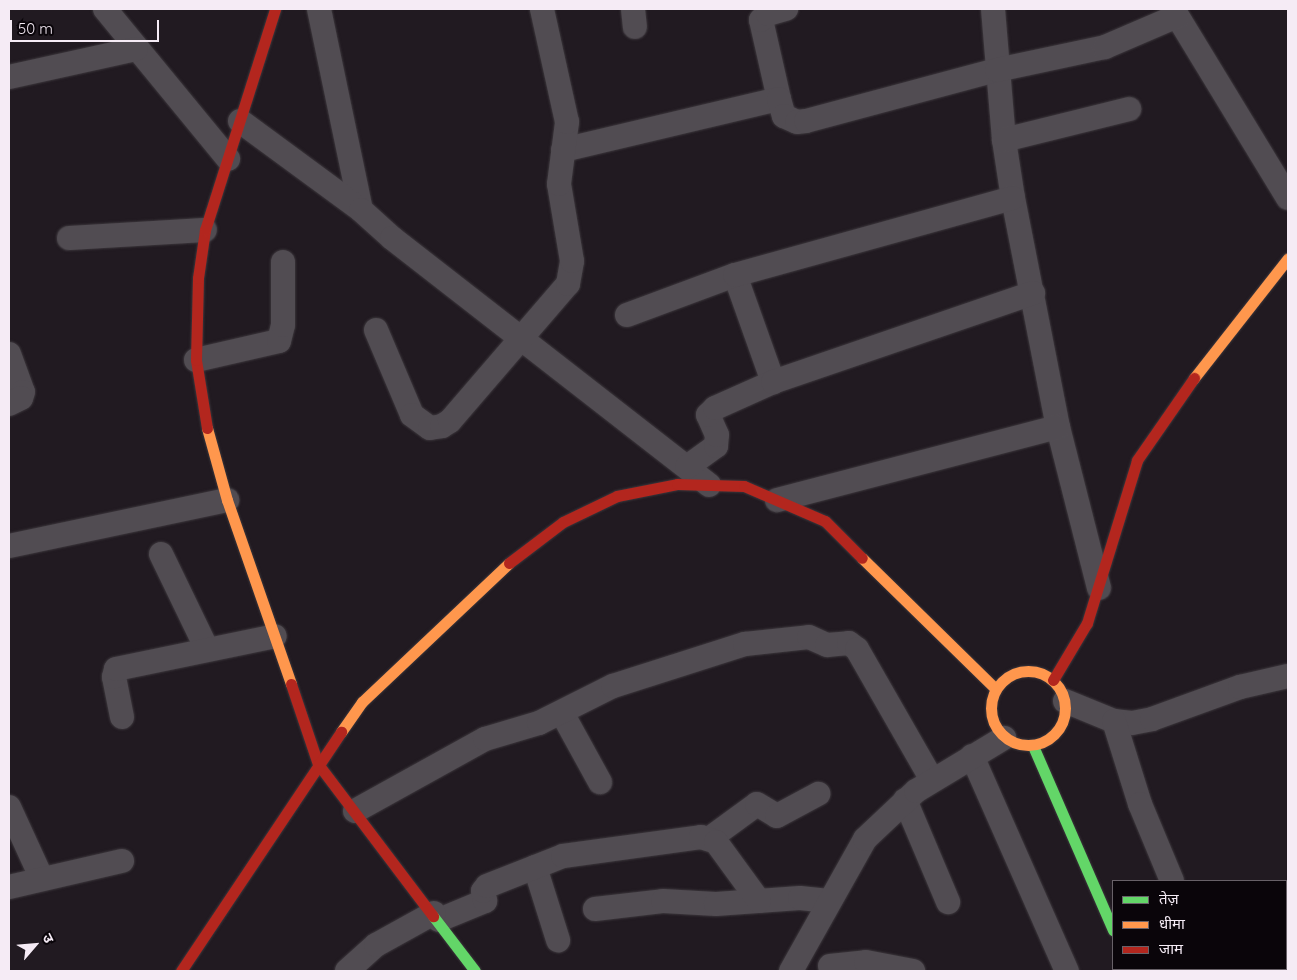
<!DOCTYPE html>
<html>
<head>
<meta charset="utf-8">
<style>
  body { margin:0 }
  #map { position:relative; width:1297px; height:980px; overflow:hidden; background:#211a21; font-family:Quicksand,"Noto Sans Devanagari",sans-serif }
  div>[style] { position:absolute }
  .roads { filter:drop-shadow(0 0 1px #3c373c) drop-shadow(0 0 1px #3c373c) }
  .street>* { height:24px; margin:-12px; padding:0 12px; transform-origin:12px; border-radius:12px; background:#514c52 }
  .fast>* { height:11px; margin:-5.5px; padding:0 5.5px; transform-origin:5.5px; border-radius:5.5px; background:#63d668 }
  .slow>* { height:11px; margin:-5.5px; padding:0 5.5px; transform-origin:5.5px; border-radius:5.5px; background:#ff974d }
  .slow>.ring { margin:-5.5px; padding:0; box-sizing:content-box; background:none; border:11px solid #ff974d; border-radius:50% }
  .jam>* { height:11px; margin:-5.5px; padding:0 5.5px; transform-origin:5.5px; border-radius:5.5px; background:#b3261e }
  span { translate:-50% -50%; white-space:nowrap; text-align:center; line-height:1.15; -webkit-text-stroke:4.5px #0a050a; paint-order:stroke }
  .frame { position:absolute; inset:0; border:10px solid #f5ebf5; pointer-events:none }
  .legend { position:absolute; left:1112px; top:880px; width:175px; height:90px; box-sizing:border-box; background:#0a050a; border:1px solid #686168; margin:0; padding:6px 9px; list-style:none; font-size:15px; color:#f5ebf5 }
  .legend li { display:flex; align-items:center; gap:10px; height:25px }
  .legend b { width:25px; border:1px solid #686168 }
  .north { position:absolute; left:10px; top:920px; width:50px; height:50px; -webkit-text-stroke:4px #0a050a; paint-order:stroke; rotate:63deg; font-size:14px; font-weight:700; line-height:20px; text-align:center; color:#f5ebf5 }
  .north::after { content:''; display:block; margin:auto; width:18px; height:22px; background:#f5ebf5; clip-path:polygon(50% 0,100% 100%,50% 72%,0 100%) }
  .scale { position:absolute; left:10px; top:20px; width:149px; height:22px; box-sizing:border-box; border:2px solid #f5ebf5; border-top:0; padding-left:6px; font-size:15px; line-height:18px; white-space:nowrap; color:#f5ebf5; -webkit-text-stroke:4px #0a050a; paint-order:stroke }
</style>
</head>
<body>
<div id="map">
  <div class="roads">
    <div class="street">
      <div style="left:105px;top:9px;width:194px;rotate:50.6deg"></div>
      <div style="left:319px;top:9px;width:205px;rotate:78.2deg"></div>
      <div style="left:633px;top:9px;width:18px;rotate:84deg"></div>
      <div style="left:993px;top:9px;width:131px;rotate:85.2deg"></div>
      <div style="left:1004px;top:140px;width:59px;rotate:81.2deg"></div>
      <div style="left:1013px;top:198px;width:233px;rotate:78.9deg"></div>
      <div style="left:1058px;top:427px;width:166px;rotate:75.7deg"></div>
      <div style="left:1173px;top:9px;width:221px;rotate:58.7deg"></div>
      <div style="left:9px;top:77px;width:130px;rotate:-12.4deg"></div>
      <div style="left:779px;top:99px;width:81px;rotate:-102.8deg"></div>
      <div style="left:761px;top:20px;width:9px;rotate:-41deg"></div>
      <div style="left:768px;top:14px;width:19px;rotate:-16deg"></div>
      <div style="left:240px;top:121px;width:150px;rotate:36.3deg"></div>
      <div style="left:361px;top:210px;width:42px;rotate:42.1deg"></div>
      <div style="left:392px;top:238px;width:402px;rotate:37.9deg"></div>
      <div style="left:1004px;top:140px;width:129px;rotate:-13.9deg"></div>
      <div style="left:563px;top:150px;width:222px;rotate:-13.3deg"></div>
      <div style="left:779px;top:99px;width:18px;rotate:74deg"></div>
      <div style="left:784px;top:116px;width:14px;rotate:25deg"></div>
      <div style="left:797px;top:122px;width:9px;rotate:-6deg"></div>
      <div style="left:806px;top:121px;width:198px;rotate:-15deg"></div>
      <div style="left:997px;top:70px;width:110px;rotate:-12deg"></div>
      <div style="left:1105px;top:47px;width:78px;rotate:-23.3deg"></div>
      <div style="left:69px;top:238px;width:136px;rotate:-3.4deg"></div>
      <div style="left:735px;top:275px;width:114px;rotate:70.4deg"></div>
      <div style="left:627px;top:315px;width:115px;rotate:-20.3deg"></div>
      <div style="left:735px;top:275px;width:288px;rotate:-15.5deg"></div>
      <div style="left:376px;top:330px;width:92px;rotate:67deg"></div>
      <div style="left:412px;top:415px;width:22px;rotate:36deg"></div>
      <div style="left:430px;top:428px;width:12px;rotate:-9deg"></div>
      <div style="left:442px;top:426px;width:9px;rotate:-32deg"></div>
      <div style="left:450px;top:421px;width:181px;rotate:-49.3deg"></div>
      <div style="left:568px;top:284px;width:23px;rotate:-80deg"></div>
      <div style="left:572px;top:261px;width:78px;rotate:-99.6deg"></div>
      <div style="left:559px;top:184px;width:63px;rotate:-82.6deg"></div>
      <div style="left:567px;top:122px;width:116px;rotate:-102.5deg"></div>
      <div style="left:9px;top:354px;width:40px;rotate:69.8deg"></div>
      <div style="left:23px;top:392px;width:6px;rotate:108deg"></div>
      <div style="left:21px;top:398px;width:13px;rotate:153deg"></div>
      <div style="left:196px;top:360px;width:85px;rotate:-12.9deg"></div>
      <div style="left:279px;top:341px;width:16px;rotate:-76deg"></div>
      <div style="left:283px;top:325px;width:63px;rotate:-90deg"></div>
      <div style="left:687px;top:467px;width:36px;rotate:-36deg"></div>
      <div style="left:716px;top:446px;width:11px;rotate:-85deg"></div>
      <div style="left:717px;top:435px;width:22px;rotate:-114deg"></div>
      <div style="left:708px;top:415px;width:10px;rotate:-45deg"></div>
      <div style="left:715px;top:408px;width:64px;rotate:-24.1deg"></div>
      <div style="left:773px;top:382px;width:275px;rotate:-18.9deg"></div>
      <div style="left:777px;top:500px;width:290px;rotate:-14.6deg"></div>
      <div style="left:9px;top:546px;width:223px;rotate:-11.9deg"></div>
      <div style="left:161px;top:554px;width:106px;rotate:64.2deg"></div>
      <div style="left:1065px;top:701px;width:53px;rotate:22.2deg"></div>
      <div style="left:1114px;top:721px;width:18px;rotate:6deg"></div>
      <div style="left:1132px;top:723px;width:20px;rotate:-11deg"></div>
      <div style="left:1152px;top:719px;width:94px;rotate:-20deg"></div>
      <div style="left:1240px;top:687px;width:49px;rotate:-12.9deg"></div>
      <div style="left:562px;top:713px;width:79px;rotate:61.2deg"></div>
      <div style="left:122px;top:717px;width:41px;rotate:-101.3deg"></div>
      <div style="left:114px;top:677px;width:8px;rotate:-76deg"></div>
      <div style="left:116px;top:669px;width:162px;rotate:-11.7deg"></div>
      <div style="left:1114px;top:721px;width:87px;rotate:72.6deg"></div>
      <div style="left:1140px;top:804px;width:83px;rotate:67.4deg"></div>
      <div style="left:972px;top:756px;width:235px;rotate:66.2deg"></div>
      <div style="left:905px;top:800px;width:111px;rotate:67.1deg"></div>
      <div style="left:9px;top:807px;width:79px;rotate:65.4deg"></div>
      <div style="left:355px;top:811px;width:149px;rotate:-29deg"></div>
      <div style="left:485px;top:739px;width:56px;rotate:-16.5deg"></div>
      <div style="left:539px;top:723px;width:83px;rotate:-26.6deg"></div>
      <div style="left:613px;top:686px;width:139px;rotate:-17.7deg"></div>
      <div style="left:745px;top:644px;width:64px;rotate:-6.2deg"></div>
      <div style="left:809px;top:637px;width:20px;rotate:24deg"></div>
      <div style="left:827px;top:645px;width:22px;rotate:-5deg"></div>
      <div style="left:849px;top:643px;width:10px;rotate:37deg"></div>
      <div style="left:857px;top:649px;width:151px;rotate:60.2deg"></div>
      <div style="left:709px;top:839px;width:59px;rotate:-36.1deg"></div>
      <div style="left:757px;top:804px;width:23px;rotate:31deg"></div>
      <div style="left:777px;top:816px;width:47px;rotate:-28.2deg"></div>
      <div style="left:535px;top:867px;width:77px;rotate:72.5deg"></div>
      <div style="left:9px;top:887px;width:116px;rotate:-13deg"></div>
      <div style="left:595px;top:909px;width:68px;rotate:-6.7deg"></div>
      <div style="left:663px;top:901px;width:53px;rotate:3.2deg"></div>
      <div style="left:716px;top:904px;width:84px;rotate:-4.1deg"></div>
      <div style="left:800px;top:898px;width:29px;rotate:6deg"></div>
      <div style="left:439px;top:920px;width:50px;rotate:-22.4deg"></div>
      <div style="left:485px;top:901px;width:10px;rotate:-101deg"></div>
      <div style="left:483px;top:891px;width:6px;rotate:-51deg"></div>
      <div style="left:487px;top:886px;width:82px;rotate:-21.5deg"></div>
      <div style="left:563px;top:856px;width:139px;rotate:-7.8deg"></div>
      <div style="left:701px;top:837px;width:16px;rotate:18deg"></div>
      <div style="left:716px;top:842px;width:73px;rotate:53.9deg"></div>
      <div style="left:830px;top:966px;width:36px;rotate:-6deg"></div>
      <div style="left:866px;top:962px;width:48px;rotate:10.8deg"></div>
      <div style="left:347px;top:971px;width:39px;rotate:-42deg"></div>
      <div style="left:376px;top:945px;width:66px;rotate:-28.9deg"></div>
      <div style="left:791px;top:971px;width:151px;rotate:-60.7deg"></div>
      <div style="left:865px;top:839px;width:70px;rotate:-43.3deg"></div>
      <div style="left:916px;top:791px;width:103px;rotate:-31.1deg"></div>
    </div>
    <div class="fast">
      <div style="left:1033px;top:746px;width:201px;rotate:66.5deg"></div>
      <div style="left:433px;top:916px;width:69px;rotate:52.6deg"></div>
      <div style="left:1130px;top:969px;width:2px;rotate:63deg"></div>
    </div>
    <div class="slow">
      <div style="left:1194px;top:378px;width:152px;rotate:-51.9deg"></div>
      <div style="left:207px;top:428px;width:75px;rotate:74.5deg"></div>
      <div style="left:227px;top:500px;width:195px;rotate:70.8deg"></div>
      <div style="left:862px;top:558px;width:187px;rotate:44.4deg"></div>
      <div class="ring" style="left:991px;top:671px;width:63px;height:63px"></div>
      <div style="left:341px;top:732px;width:37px;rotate:-55deg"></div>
      <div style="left:362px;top:702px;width:202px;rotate:-43.4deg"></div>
    </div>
    <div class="jam">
      <div style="left:207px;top:428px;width:69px;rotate:-99.2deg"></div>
      <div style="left:196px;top:360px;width:82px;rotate:-88.6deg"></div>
      <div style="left:198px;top:278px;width:49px;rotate:-81.7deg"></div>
      <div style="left:205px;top:230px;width:232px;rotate:-72.4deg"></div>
      <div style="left:509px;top:563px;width:68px;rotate:-37.2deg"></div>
      <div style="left:563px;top:522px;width:60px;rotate:-25.7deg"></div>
      <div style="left:617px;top:496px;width:61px;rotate:-11.3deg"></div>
      <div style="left:677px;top:484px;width:67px;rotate:1.7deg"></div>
      <div style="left:744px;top:486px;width:88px;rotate:23.4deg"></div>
      <div style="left:825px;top:521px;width:52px;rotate:45deg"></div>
      <div style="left:1053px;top:680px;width:66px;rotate:-59.2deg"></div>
      <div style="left:1087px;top:623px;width:170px;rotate:-72.9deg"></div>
      <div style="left:1137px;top:460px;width:100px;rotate:-55.2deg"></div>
      <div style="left:291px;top:684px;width:84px;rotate:71.4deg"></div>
      <div style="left:318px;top:764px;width:191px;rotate:52.9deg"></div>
      <div style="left:181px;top:971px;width:288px;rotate:-56.2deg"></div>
    </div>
  </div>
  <div class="frame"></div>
  <ul class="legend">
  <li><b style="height:6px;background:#63d668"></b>तेज़</li>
  <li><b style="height:6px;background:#ff974d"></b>धीमा</li>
  <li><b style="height:6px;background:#b3261e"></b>जाम</li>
  </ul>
  <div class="north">उ</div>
  <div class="scale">50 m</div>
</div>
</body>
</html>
